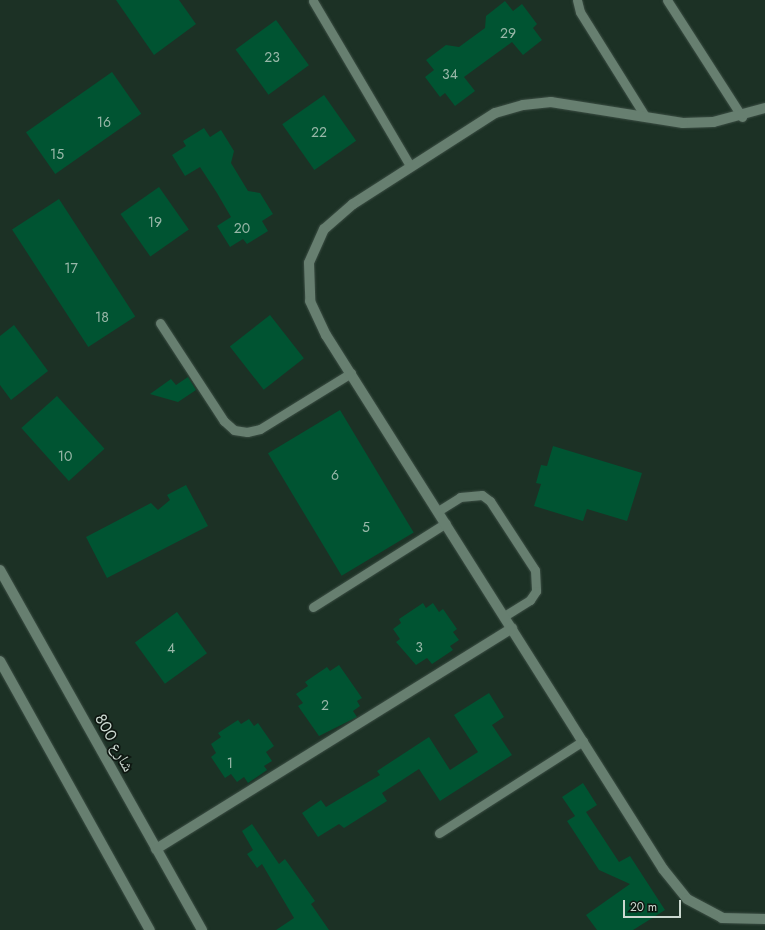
<!DOCTYPE html>
<html>
<head>
<meta charset="utf-8">
<style>
  body { margin:0 }
  #map { position:relative; width:765px; height:930px; overflow:hidden; background:#1c3125; font-family:Jost,"Noto Naskh Arabic",sans-serif }
  div>[style] { position:absolute }
  .building>* { inset:0; background:#005432; transform-origin:0 0 }
  .roads { filter:drop-shadow(0 0 1px #3c4e44) drop-shadow(0 0 1px #3c4e44) }
  .lane>* { height:9px; margin:-4.5px; padding:0 4.5px; transform-origin:4.5px; border-radius:4.5px; background:#677f70 }
  .street>* { height:10px; margin:-5px; padding:0 5px; transform-origin:5px; border-radius:5px; background:#677f70 }
  span { translate:-50% -50%; white-space:nowrap; text-align:center; line-height:1.15; -webkit-text-stroke:3.5px #0e1711; paint-order:stroke }
  .number-label { font-size:14px; color:#98b7a8 }
  .number-label span { -webkit-text-stroke-width:0 }
  .street-label { font-size:16px; color:#cbd8d0 }
  .scale { position:absolute; left:623px; top:900px; width:58px; height:18px; box-sizing:border-box; border:2px solid #cbd8d0; border-top:0; padding-left:5px; font-size:12px; line-height:14px; white-space:nowrap; color:#cbd8d0; -webkit-text-stroke:3px #0e1711; paint-order:stroke }
</style>
</head>
<body>
<div id="map">
  <div class="building">
    <div style="clip-path:polygon(116px 0,179px 0,196px 24px,154px 55px)"></div>
    <div style="clip-path:polygon(505px 1px,513px 11px,522px 4px,537px 24px,533px 28px,542px 40px,523px 55px,512px 42px,490px 58px,464px 77px,475px 91px,455px 106px,445px 93px,440px 97px,425px 77px,434px 70px,426px 60px,446px 45px,459px 47px,485px 28px,486px 16px)"></div>
    <div style="left:276px;top:20px;width:56px;height:50px;rotate:54deg"></div>
    <div style="left:112px;top:72px;width:51px;height:105px;rotate:55deg"></div>
    <div style="left:324px;top:95px;width:56px;height:51px;rotate:55deg"></div>
    <div style="clip-path:polygon(204px 128px,210px 137px,221px 130px,234px 151px,231px 163px,248px 191px,260px 193px,273px 214px,262px 221px,268px 231px,247px 244px,243px 239px,230px 247px,217px 226px,231px 217px,217px 193px,200px 167px,185px 176px,172px 155px,186px 146px,183px 141px)"></div>
    <div style="left:159px;top:187px;width:52px;height:47px;rotate:55deg"></div>
    <div style="left:59px;top:199px;width:140px;height:56px;rotate:57deg"></div>
    <div style="left:270px;top:315px;width:55px;height:51px;rotate:52deg"></div>
    <div style="clip-path:polygon(14px 325px,48px 371px,11px 400px,0 385px,0 336px)"></div>
    <div style="clip-path:polygon(188px 377px,196px 390px,178px 402px,150px 394px,171px 379px,176px 385px)"></div>
    <div style="left:57px;top:396px;width:71px;height:48px;rotate:48deg"></div>
    <div style="left:340px;top:410px;width:143px;height:84px;rotate:59deg"></div>
    <div style="clip-path:polygon(553px 446px,642px 473px,627px 521px,587px 509px,583px 521px,534px 506px,541px 484px,536px 483px,541px 465px,547px 466px)"></div>
    <div style="clip-path:polygon(186px 485px,208px 526px,107px 578px,86px 537px,151px 503px,158px 510px,170px 500px,167px 495px)"></div>
    <div style="clip-path:polygon(423px 603px,426px 608px,433px 603px,439px 612px,443px 609px,457px 629px,453px 632px,459px 640px,450px 646px,453px 650px,432px 664px,427px 658px,416px 665px,396px 642px,400px 639px,393px 629px,401px 623px,399px 619px)"></div>
    <div style="left:177px;top:612px;width:51px;height:52px;rotate:54deg"></div>
    <div style="clip-path:polygon(339px 665px,362px 698px,357px 701px,360px 706px,353px 711px,357px 717px,319px 736px,298px 706px,303px 703px,296px 694px,308px 686px,305px 682px,327px 667px,330px 671px)"></div>
    <div style="clip-path:polygon(489px 693px,504px 717px,492px 725px,512px 755px,440px 801px,419px 769px,382px 793px,387px 801px,344px 828px,339px 824px,318px 837px,302px 813px,321px 800px,326px 807px,380px 775px,377px 771px,429px 737px,450px 770px,478px 752px,454px 715px)"></div>
    <div style="clip-path:polygon(249px 719px,254px 726px,258px 723px,274px 746px,266px 752px,272px 761px,264px 766px,267px 770px,248px 783px,244px 777px,237px 782px,231px 774px,225px 778px,211px 757px,216px 753px,211px 744px,221px 737px,218px 733px,238px 720px,241px 724px)"></div>
    <div style="clip-path:polygon(583px 783px,597px 805px,586px 812px,619px 862px,630px 856px,665px 910px,633px 930px,597px 930px,586px 915px,630px 884px,599px 870px,567px 821px,575px 816px,562px 797px)"></div>
    <div style="clip-path:polygon(252px 824px,279px 864px,285px 859px,315px 901px,311px 904px,329px 930px,276px 930px,294px 918px,262px 864px,257px 868px,247px 854px,253px 850px,242px 831px)"></div>
  </div>
  <div class="roads">
    <div class="lane">
      <div style="left:577px;top:0;width:12px;rotate:76deg"></div>
      <div style="left:580px;top:12px;width:123px;rotate:58deg"></div>
      <div style="left:667px;top:0;width:139px;rotate:57.3deg"></div>
      <div style="left:313px;top:1px;width:191px;rotate:59.5deg"></div>
      <div style="left:160px;top:323px;width:117px;rotate:56.9deg"></div>
      <div style="left:224px;top:421px;width:13px;rotate:42deg"></div>
      <div style="left:234px;top:430px;width:13px;rotate:9deg"></div>
      <div style="left:247px;top:432px;width:13px;rotate:-13deg"></div>
      <div style="left:260px;top:429px;width:107px;rotate:-31.6deg"></div>
      <div style="left:438px;top:511px;width:26px;rotate:-32deg"></div>
      <div style="left:460px;top:497px;width:22px;rotate:-5deg"></div>
      <div style="left:482px;top:495px;width:10px;rotate:37deg"></div>
      <div style="left:490px;top:501px;width:82px;rotate:56.9deg"></div>
      <div style="left:535px;top:570px;width:21px;rotate:87deg"></div>
      <div style="left:536px;top:591px;width:11px;rotate:124deg"></div>
      <div style="left:530px;top:600px;width:31px;rotate:148deg"></div>
      <div style="left:313px;top:607px;width:157px;rotate:-32.3deg"></div>
      <div style="left:439px;top:833px;width:171px;rotate:-32.6deg"></div>
    </div>
    <div class="street">
      <div style="left:765px;top:108px;width:54px;rotate:164.9deg"></div>
      <div style="left:713px;top:122px;width:30px;rotate:178deg"></div>
      <div style="left:683px;top:123px;width:134px;rotate:-171deg"></div>
      <div style="left:551px;top:102px;width:28px;rotate:174deg"></div>
      <div style="left:523px;top:105px;width:29px;rotate:164deg"></div>
      <div style="left:495px;top:113px;width:169px;rotate:147.3deg"></div>
      <div style="left:353px;top:204px;width:38px;rotate:139deg"></div>
      <div style="left:324px;top:229px;width:37px;rotate:114deg"></div>
      <div style="left:309px;top:263px;width:38px;rotate:88deg"></div>
      <div style="left:310px;top:301px;width:38px;rotate:65deg"></div>
      <div style="left:326px;top:335px;width:631px;rotate:57.74deg"></div>
      <div style="left:663px;top:869px;width:38px;rotate:51deg"></div>
      <div style="left:687px;top:899px;width:40px;rotate:28deg"></div>
      <div style="left:722px;top:918px;width:43px;rotate:1.3deg"></div>
      <div style="left:0;top:570px;width:413px;rotate:60.7deg"></div>
      <div style="left:0;top:661px;width:308px;rotate:60.9deg"></div>
      <div style="left:156px;top:849px;width:419px;rotate:-31.8deg"></div>
    </div>
  </div>
  <div class="number-label">
    <span style="left:508px;top:33px">29</span>
    <span style="left:272px;top:57px">23</span>
    <span style="left:450px;top:74px">34</span>
    <span style="left:104px;top:122px">16</span>
    <span style="left:319px;top:132px">22</span>
    <span style="left:57px;top:154px">15</span>
    <span style="left:155px;top:222px">19</span>
    <span style="left:242px;top:228px">20</span>
    <span style="left:71px;top:268px">17</span>
    <span style="left:102px;top:317px">18</span>
    <span style="left:65px;top:456px">10</span>
    <span style="left:335px;top:475px">6</span>
    <span style="left:366px;top:527px">5</span>
    <span style="left:419px;top:647px">3</span>
    <span style="left:171px;top:648px">4</span>
    <span style="left:325px;top:705px">2</span>
    <span style="left:230px;top:763px">1</span>
  </div>
  <div class="street-label">
    <span style="left:114px;top:743px;rotate:61deg">شارع 800</span>
  </div>
  <div class="scale">20 m</div>
</div>
</body>
</html>
